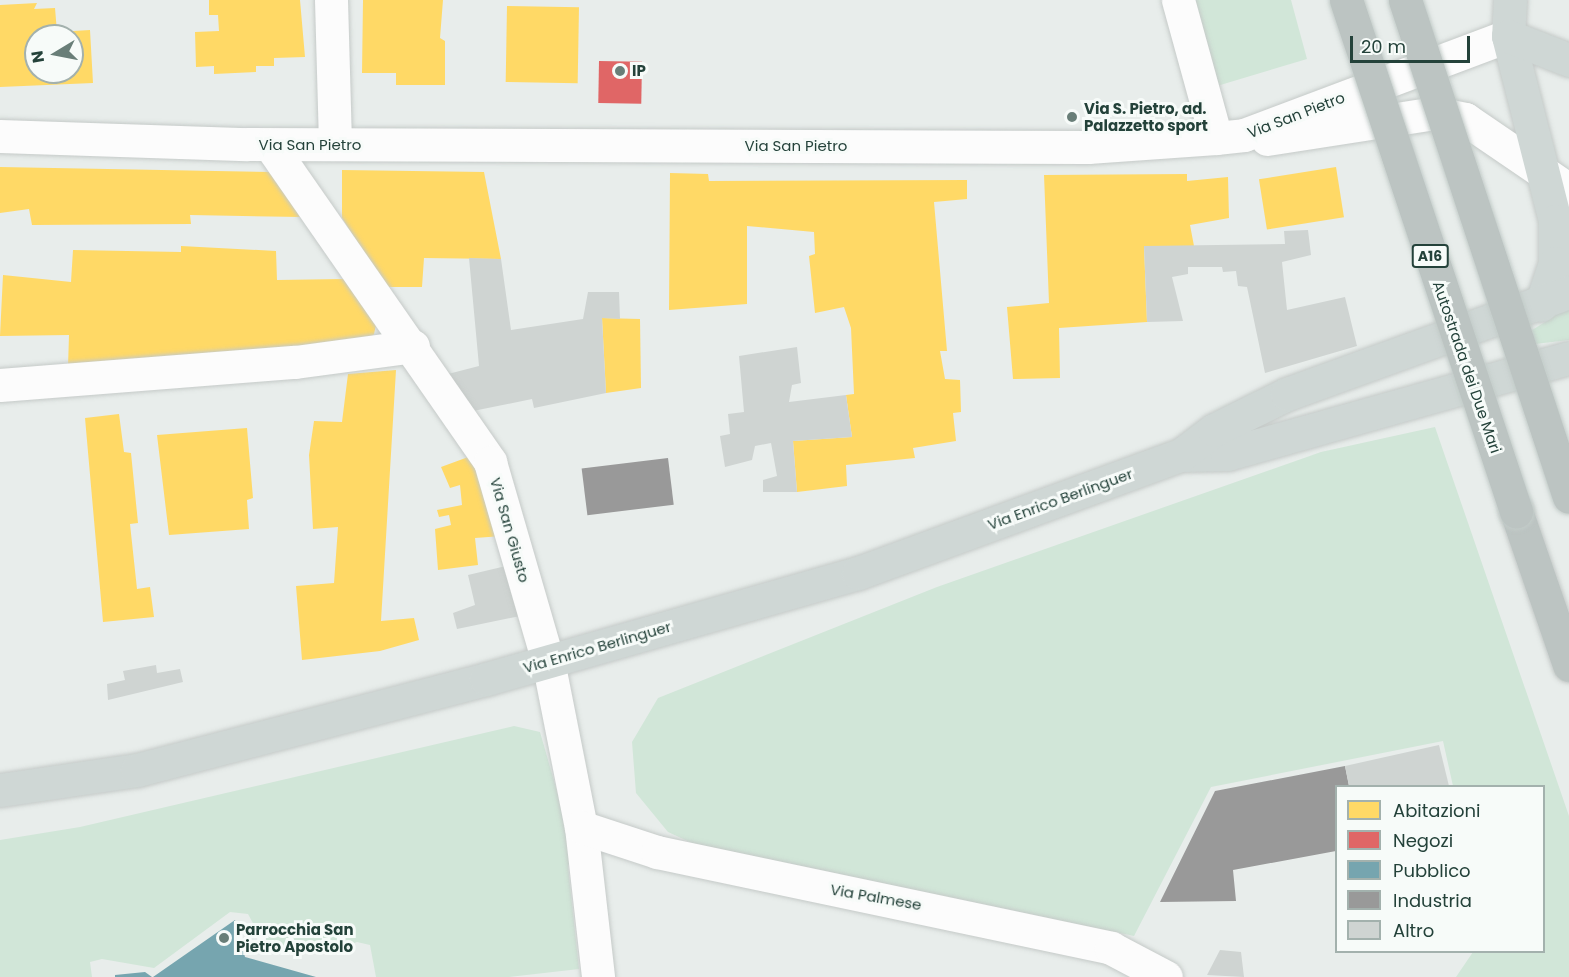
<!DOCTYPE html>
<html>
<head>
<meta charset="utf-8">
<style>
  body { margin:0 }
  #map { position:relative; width:1569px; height:977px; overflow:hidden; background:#e8edeb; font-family:Poppins,sans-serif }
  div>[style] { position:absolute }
  .green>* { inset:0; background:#d1e6d8 }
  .homes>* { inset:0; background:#ffd966; transform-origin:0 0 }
  .shops>* { inset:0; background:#e06666; transform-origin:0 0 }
  .public>* { inset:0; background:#76a5af }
  .industry>* { inset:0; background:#999; transform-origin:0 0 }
  .building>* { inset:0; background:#cfd4d2 }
  .roads { filter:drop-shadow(0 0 2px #c5cac8) drop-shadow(0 0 2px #c5cac8) }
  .minor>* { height:33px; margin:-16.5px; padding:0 16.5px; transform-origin:16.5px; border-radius:16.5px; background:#fcfcfc }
  .major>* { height:33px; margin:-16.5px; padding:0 16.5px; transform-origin:16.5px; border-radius:16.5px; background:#cfd7d5 }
  .highway>* { height:33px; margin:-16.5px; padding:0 16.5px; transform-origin:16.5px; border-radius:16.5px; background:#bcc4c2 }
  .bridges { filter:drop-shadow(0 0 2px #c3ccc9) drop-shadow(0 0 2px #c3ccc9) }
  .highway-bridge>* { height:33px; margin:-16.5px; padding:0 16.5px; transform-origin:16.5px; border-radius:16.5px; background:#bcc4c2 }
  .dots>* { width:16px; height:16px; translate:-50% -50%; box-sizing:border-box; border:3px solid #f7fbf9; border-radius:50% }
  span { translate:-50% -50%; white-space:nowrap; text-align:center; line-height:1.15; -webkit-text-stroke:6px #f7fbf9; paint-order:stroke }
  .shield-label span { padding:2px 4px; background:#f7fbf9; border:2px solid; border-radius:4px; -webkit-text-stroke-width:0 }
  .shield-label { font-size:14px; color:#24423a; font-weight:700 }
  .poi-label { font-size:15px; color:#24423a; font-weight:700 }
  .left { translate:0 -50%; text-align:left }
  .street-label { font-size:15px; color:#24423a }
  .legend { position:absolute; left:1335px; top:785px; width:210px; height:168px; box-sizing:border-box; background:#f7fbf9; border:2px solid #a3b1ad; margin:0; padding:8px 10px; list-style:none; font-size:18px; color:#24423a }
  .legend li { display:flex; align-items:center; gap:12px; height:30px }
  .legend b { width:30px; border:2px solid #a3b1ad }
  .north { position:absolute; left:24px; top:24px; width:60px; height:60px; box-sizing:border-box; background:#f7fbf9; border:2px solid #a3b1ad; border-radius:50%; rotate:260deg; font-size:16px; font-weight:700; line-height:24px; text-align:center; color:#24423a }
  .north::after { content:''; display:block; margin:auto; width:21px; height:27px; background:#697e78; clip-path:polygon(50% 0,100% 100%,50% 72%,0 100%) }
  .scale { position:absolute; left:1350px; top:36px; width:120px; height:27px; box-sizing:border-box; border:3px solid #24423a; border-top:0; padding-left:8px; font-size:18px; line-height:21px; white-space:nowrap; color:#24423a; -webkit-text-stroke:4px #f7fbf9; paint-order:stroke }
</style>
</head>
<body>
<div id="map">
  <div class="green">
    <div style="clip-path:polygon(1188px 0,1291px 0,1307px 59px,1217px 86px)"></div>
    <div style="clip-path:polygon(1569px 307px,1569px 340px,1535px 344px,1529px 332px)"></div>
    <div style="clip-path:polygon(1435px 427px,1569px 816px,1569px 977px,1456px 977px,1473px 952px,1544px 952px,1544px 786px,1453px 786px,1443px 741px,1211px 787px,1134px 936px,692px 843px,668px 832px,636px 793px,632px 742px,658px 698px,937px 587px,1321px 452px)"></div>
    <div style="clip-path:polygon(514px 726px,540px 732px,573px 847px,568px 867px,579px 969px,509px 977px,376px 977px,370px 945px,357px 942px,331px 951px,291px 951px,261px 938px,248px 914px,230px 912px,154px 968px,102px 959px,90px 962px,92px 977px,0 977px,0 840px,80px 827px)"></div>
  </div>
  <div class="homes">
    <div style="clip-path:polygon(209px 0,300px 0,305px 57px,274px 58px,274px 66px,256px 66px,256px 72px,214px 74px,214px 66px,196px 67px,195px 32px,219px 31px,218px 15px,209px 15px)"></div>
    <div style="clip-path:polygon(363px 0,443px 0,440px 38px,445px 41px,445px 85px,396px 85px,396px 73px,362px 73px)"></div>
    <div style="clip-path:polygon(evenodd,37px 3px,34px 9px,55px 8px,57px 32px,90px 30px,93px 83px,0 87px,0 5px,37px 3px,36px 36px,72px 36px,72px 72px,36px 72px,36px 36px)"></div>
    <div style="left:507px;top:6px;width:72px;height:76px;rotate:1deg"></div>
    <div style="clip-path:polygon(0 167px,272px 172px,302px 217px,190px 215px,191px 224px,32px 225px,29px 209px,0 213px)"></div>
    <div style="left:1336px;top:167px;width:51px;height:78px;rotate:81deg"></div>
    <div style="clip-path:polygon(342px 170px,484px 172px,501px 259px,424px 258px,422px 287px,386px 287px,342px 218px)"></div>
    <div style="clip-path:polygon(670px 173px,708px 174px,709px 181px,967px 180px,967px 199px,934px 202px,947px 351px,940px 351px,945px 379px,960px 380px,961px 412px,953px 413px,956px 441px,913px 448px,915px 458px,846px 465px,847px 486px,797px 492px,793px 441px,852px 437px,846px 395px,854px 394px,851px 328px,844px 307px,815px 313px,809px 256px,815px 254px,814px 232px,747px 226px,747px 304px,669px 310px)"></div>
    <div style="clip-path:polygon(1187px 174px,1187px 181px,1228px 177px,1229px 218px,1190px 225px,1194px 246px,1144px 246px,1147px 322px,1059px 328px,1060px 378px,1013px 379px,1007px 307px,1049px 303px,1044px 175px)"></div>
    <div style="clip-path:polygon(181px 246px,276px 251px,277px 280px,344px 279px,376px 325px,374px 334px,367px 344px,68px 367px,69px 335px,0 336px,3px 275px,71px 282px,73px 250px,181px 252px)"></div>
    <div style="clip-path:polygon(602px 318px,640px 319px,641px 388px,606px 393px)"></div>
    <div style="clip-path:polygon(396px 370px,381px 621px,414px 618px,419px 640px,380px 651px,302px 660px,296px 586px,334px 583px,338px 527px,313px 529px,309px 455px,314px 421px,342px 422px,348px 374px)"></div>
    <div style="clip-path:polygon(119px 414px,124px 452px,131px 453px,138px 523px,130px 524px,137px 589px,150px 587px,154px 617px,103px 622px,85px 418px)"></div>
    <div style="clip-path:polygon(247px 428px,253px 498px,247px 500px,249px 529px,169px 535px,157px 435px)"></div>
    <div style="clip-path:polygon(471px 456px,502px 536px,475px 538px,478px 565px,438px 570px,435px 529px,451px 525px,449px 515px,439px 517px,437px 510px,462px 505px,460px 485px,450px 488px,441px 467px)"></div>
  </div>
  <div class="shops">
    <div style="left:599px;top:61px;width:43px;height:42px;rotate:1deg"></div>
  </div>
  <div class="public">
    <div style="clip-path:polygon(235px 920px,245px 957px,316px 977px,153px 977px)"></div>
    <div style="clip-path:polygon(145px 972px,152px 977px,115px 977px,115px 975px)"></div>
  </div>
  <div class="industry">
    <div style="left:668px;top:458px;width:47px;height:87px;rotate:83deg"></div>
    <div style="clip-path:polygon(1345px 766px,1349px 786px,1336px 786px,1336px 851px,1233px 870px,1236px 901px,1160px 902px,1215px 791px)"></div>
  </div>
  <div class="building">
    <div style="clip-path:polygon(1308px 230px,1311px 255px,1282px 262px,1287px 310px,1345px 297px,1357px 346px,1265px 373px,1247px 287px,1238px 286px,1236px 271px,1223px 272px,1222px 267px,1188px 267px,1188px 274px,1172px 277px,1183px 321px,1147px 322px,1144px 246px,1285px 244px,1284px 231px)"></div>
    <div style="clip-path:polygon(469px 258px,501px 259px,511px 330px,583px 319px,588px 292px,619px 292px,620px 319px,602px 318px,606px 393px,534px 408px,532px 399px,473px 411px,448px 374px,479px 366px)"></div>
    <div style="clip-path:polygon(797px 347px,801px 383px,792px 385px,789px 402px,846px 395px,852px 437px,793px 441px,797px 492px,763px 492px,763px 480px,777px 476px,771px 443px,755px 446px,752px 460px,725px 467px,720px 436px,730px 434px,728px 414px,744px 412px,739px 356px)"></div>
    <div style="clip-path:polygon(506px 566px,520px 616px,457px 629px,453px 613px,475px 605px,468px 575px)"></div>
    <div style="clip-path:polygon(156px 665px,157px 673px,180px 669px,183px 682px,108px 700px,107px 684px,125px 680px,123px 671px)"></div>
    <div style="clip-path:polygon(1439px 745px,1449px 786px,1349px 786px,1345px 766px)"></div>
    <div style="clip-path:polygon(1220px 950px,1241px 952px,1244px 977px,1207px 975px)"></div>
  </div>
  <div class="roads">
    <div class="minor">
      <div style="left:331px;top:0;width:144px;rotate:88.4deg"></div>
      <div style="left:1178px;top:0;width:143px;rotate:74.6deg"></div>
      <div style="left:0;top:136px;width:247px;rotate:1.9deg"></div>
      <div style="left:247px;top:144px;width:841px;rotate:0.2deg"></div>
      <div style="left:1088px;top:147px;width:128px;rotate:-4deg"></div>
      <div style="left:1216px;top:138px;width:28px;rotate:-6deg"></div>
      <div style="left:1244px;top:135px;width:282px;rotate:-20.6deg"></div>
      <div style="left:1267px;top:139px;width:170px;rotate:-8.8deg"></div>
      <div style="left:1435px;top:113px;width:31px;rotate:11deg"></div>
      <div style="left:1465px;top:119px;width:126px;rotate:34.3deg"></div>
      <div style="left:270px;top:145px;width:386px;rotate:55.2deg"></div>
      <div style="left:490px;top:462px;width:207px;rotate:73.8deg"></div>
      <div style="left:548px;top:661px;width:169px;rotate:78.8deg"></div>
      <div style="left:581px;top:827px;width:151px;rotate:83.5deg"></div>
      <div style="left:0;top:385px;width:296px;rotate:-4.5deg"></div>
      <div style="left:295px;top:362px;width:119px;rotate:-7.7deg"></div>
      <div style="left:581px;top:827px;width:80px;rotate:18.2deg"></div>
      <div style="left:657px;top:852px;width:464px;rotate:11.9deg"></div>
      <div style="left:1111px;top:948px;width:62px;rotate:27.8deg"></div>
    </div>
    <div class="major">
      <div style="left:1510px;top:0;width:36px;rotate:93deg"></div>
      <div style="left:1508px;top:36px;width:191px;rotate:75.7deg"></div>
      <div style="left:1555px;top:221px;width:42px;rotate:90deg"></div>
      <div style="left:1555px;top:263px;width:44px;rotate:108.4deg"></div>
      <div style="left:1508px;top:36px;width:66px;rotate:21.5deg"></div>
      <div style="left:1181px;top:455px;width:46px;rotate:-1.2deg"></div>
      <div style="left:1227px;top:454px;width:355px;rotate:-15.7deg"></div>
      <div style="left:0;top:790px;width:138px;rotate:-8.3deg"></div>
      <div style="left:137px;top:770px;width:361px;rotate:-14.6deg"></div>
      <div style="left:486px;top:679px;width:387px;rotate:-15.9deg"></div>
      <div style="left:858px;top:573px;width:344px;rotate:-20.1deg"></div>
      <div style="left:1181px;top:455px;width:41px;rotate:-37.1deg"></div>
      <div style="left:1214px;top:430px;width:81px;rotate:-26.3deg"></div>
      <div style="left:1287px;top:394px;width:300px;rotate:-19.9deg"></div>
    </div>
    <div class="highway">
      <div style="left:1516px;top:511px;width:163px;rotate:71deg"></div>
    </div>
  </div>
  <div class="bridges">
    <div class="highway-bridge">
      <div style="left:1346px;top:0;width:539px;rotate:71.6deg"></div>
      <div style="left:1405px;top:0;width:523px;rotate:71.74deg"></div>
    </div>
  </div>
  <div class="dots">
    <div style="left:620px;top:71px;background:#697e78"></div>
    <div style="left:1072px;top:117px;background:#697e78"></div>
    <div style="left:224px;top:938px;background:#697e78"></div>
  </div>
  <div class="shield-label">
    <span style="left:1430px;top:256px">A16</span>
  </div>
  <div class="poi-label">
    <span class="left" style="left:632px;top:71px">IP</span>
    <span class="left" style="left:1084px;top:117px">Via S. Pietro, ad.<br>Palazzetto sport</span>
    <span class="left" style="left:236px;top:938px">Parrocchia San<br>Pietro Apostolo</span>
  </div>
  <div class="street-label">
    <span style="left:1296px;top:115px;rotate:-21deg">Via San Pietro</span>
    <span style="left:310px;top:145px">Via San Pietro</span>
    <span style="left:796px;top:146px">Via San Pietro</span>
    <span style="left:1467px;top:367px;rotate:71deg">Autostrada dei Due Mari</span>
    <span style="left:1060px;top:499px;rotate:-20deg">Via Enrico Berlinguer</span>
    <span style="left:510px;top:530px;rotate:74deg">Via San Giusto</span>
    <span style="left:597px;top:647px;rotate:-16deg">Via Enrico Berlinguer</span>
    <span style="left:876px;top:897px;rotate:10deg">Via Palmese</span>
  </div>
  <ul class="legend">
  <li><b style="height:16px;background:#ffd966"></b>Abitazioni</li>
  <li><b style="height:16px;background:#e06666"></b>Negozi</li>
  <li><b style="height:16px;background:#76a5af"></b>Pubblico</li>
  <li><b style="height:16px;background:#999"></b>Industria</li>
  <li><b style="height:16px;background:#cfd4d2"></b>Altro</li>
  </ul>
  <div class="north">N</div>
  <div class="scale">20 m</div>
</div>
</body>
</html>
